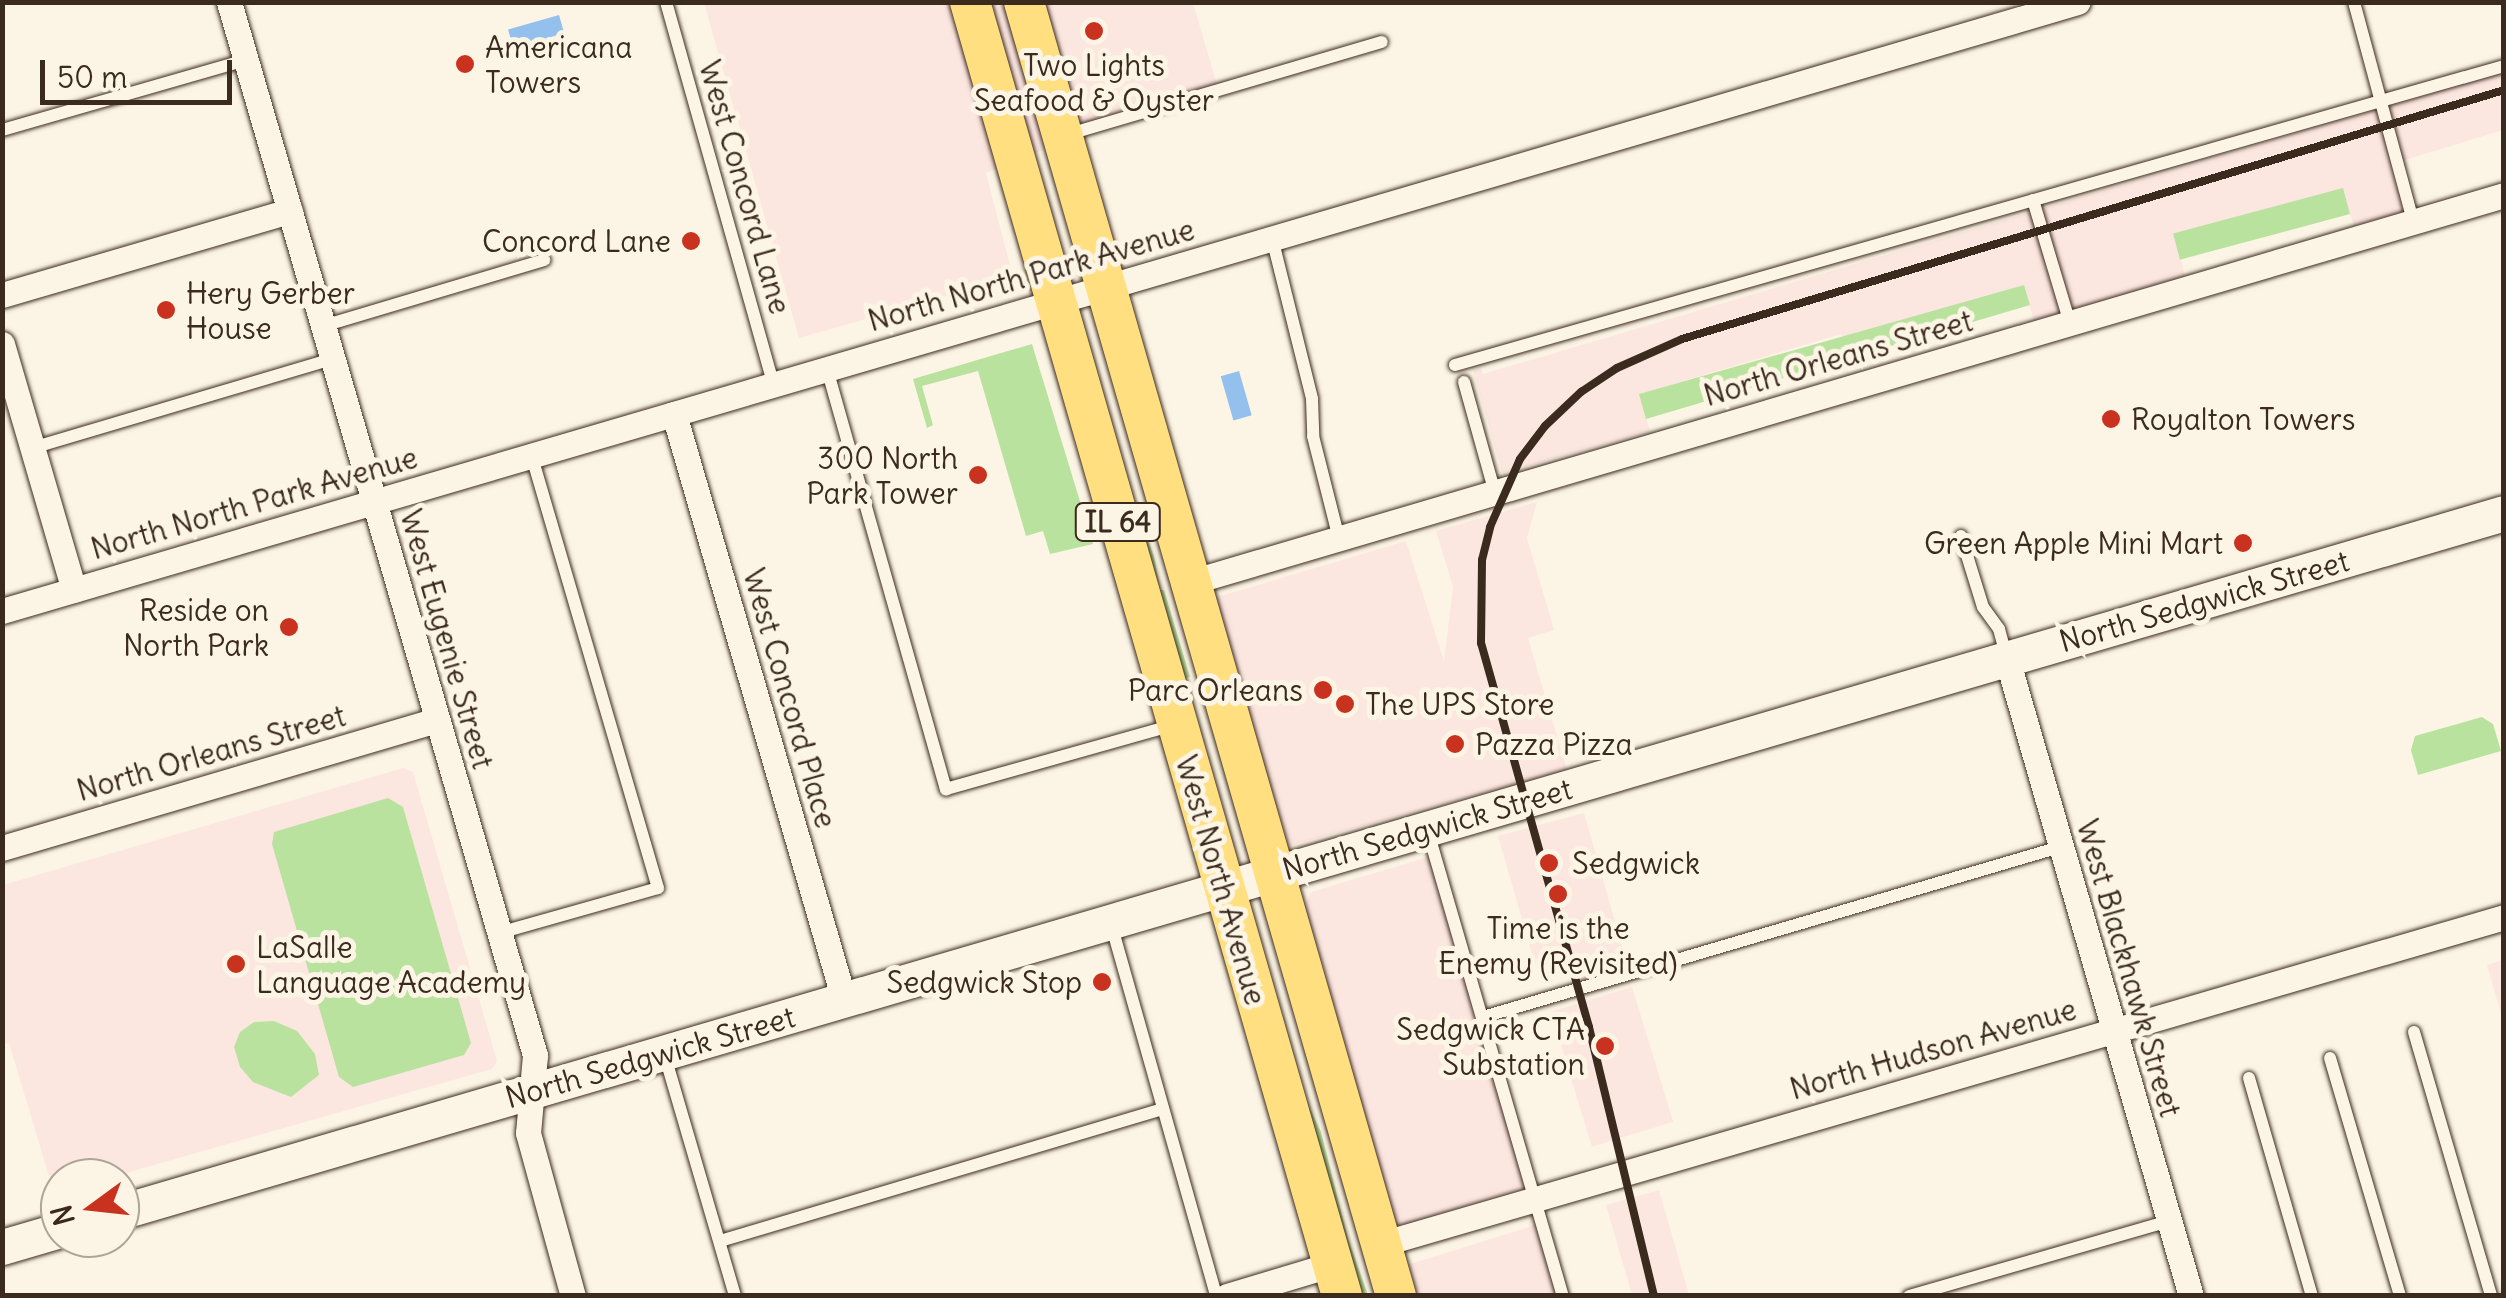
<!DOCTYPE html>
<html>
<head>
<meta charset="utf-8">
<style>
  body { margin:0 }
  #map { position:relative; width:2506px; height:1298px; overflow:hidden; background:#fcf5e5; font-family:Delius,sans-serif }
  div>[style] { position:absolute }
  .built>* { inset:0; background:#fce6e0; transform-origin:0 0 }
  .green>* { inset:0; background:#b9e29e; transform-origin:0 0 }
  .water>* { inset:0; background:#93c0ec; transform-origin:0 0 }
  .roads { filter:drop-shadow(0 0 2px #3b2a1e) drop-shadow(0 0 2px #3b2a1e) }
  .lane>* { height:12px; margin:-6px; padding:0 6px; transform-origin:6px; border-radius:6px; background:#fcf5e5 }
  .street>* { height:25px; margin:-12.5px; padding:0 12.5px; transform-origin:12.5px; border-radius:12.5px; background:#fcf5e5 }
  .secondary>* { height:35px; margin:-17.5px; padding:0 17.5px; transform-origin:17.5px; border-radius:17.5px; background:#fcf5e5 }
  .primary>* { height:40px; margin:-20px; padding:0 20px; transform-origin:20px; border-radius:20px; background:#ffdf80 }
  .rail>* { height:8px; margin:-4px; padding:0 4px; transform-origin:4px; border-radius:4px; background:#3b2a1e }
  .dots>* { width:28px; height:28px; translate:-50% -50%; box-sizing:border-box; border:5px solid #fcf5e5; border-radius:50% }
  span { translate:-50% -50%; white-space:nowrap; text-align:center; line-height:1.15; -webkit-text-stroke:10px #fcf5e5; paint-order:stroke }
  .shield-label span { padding:2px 8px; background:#fcf5e5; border:2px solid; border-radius:8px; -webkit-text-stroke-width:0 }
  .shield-label { font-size:28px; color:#3b2a1e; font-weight:700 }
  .poi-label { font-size:30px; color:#3b2a1e }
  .left { translate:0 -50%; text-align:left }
  .right { translate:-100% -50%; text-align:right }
  .street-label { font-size:30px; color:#3b2a1e }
  .frame { position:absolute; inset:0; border:5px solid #3b2a1e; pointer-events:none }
  .north { position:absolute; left:40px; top:1158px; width:100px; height:100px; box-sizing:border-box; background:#fcf5e5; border:2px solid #afa495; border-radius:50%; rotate:255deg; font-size:28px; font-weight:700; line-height:40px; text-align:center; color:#3b2a1e }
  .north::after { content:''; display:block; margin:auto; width:35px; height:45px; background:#c8321e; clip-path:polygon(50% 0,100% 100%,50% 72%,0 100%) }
  .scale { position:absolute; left:40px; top:60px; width:192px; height:45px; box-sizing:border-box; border:5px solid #3b2a1e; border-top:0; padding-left:12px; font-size:30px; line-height:35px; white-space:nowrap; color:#3b2a1e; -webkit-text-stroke:8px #fcf5e5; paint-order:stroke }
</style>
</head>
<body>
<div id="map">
  <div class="built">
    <div style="clip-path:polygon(704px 3px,1193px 3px,1220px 95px,1075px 137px,986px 173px,1013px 277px,799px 338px)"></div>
    <div style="clip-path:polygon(2503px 72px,2503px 130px,2392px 164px,2405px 212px,2354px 226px,2342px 189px,2175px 238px,2185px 276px,2034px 321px,2024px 285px,1843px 339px,1841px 334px,1640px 394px,1650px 432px,1502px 473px,1473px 370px,1481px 368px,1483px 374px,1622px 333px)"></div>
    <div style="clip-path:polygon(1537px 502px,1527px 538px,1554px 630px,1528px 638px,1567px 770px,1281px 848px,1210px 599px,1406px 541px,1444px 661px,1453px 587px,1436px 531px)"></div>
    <div style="clip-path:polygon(403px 768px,413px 772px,497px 1061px,492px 1069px,108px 1178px,60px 1178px,60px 1192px,54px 1193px,9px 1043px,3px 1044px,3px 885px)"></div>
    <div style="clip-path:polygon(1584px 813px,1628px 967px,1573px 984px,1565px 956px,1535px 964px,1498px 836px)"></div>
    <div style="clip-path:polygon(1435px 855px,1532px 1186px,1408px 1224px,1395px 1223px,1300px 915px,1311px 892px)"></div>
    <div style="clip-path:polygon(2503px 960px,2504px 960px,2503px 1021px,2487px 965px)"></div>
    <div style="left:1632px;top:987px;width:141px;height:85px;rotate:73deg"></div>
    <div style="clip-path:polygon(1659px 1190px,1689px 1295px,1632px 1295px,1606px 1205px)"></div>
    <div style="clip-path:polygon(1542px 1223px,1564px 1295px,1411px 1295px,1407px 1265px)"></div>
  </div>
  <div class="green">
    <div style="left:2343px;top:188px;width:27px;height:176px;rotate:75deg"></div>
    <div style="clip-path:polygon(2024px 285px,2030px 305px,1646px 419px,1639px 394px)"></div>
    <div style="clip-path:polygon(1032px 344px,1093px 544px,1050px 554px,1043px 531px,1026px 536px,978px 371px,922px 386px,933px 425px,927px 428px,913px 379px)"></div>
    <div style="clip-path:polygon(1134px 506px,1154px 556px,1160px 590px,1164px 590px,1190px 677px,1185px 678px)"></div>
    <div style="clip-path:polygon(2482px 717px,2493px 724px,2501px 751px,2418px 775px,2411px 750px,2415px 736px)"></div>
    <div style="clip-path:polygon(388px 798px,403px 807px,471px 1043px,464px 1055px,353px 1087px,339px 1077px,272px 844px,274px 832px)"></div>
    <div style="clip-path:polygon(274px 1021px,297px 1031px,315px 1054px,319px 1075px,291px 1097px,253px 1082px,240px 1067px,234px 1047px,240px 1032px,254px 1022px)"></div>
    <div style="clip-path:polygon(1307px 1102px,1321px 1132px,1348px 1239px,1368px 1295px,1356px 1295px,1302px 1104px)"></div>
  </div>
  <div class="water">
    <div style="left:559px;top:15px;width:19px;height:53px;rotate:74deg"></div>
    <div style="left:1239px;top:371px;width:46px;height:19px;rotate:74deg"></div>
  </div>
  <div class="roads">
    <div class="lane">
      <div style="left:666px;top:2px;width:398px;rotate:74.3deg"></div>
      <div style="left:2354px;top:2px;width:227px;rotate:74.9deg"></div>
      <div style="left:2px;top:130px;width:254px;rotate:-16deg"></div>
      <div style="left:1069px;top:134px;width:326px;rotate:-16.4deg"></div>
      <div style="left:2033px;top:200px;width:128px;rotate:73.3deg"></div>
      <div style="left:1272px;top:238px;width:166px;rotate:76deg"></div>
      <div style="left:1312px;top:399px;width:37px;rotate:88deg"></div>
      <div style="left:1313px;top:436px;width:106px;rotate:75.8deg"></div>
      <div style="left:323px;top:326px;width:231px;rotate:-16.6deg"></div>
      <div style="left:1455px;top:365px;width:1091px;rotate:-15.91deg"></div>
      <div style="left:827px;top:369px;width:437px;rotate:74.2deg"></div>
      <div style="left:946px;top:789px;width:236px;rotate:-15.7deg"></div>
      <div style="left:1464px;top:382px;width:115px;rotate:74.4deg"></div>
      <div style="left:32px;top:448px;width:314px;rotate:-16.5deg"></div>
      <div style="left:1961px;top:536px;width:74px;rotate:72.8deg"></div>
      <div style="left:1983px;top:607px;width:27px;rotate:54deg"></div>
      <div style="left:1999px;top:629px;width:28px;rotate:75deg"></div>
      <div style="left:1428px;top:832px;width:483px;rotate:73.8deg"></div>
      <div style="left:1111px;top:924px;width:387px;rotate:74.2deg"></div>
      <div style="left:499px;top:933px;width:165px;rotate:-15.8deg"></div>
      <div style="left:658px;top:888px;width:450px;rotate:-106.3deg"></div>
      <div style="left:1483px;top:1017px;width:602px;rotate:-16.42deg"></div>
      <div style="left:2414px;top:1032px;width:275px;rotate:73.7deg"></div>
      <div style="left:664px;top:1053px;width:253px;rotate:73.7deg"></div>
      <div style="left:2330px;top:1058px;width:248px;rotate:73.6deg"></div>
      <div style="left:2249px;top:1078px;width:227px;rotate:73.9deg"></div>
      <div style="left:720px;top:1241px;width:462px;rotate:-16.6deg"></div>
      <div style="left:1909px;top:1296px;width:270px;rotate:-16.1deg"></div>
    </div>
    <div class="street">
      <div style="left:229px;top:2px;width:1097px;rotate:73.8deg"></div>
      <div style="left:535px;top:1055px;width:78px;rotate:95.1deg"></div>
      <div style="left:528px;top:1133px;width:169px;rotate:74.6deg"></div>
      <div style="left:2px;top:295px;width:300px;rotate:-16.3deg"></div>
      <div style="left:2px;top:344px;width:256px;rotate:73.7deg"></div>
      <div style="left:674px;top:414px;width:610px;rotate:73.82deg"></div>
      <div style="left:1191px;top:582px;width:1369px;rotate:-16.42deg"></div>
      <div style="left:2px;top:611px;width:2163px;rotate:-16.35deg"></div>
      <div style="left:2007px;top:659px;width:663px;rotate:73.89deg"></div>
      <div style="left:2px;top:848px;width:453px;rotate:-16.4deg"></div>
      <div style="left:1381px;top:1244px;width:1170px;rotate:-16.23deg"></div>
      <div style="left:1227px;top:1296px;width:111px;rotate:-16.8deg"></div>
    </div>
    <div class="secondary">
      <div style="left:120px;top:1212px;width:2484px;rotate:-16.34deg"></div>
      <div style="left:2px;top:1247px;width:60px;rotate:-16.3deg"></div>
    </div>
    <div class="primary">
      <div style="left:970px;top:2px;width:1346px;rotate:73.96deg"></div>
      <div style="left:1024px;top:2px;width:1346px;rotate:73.96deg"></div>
    </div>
  </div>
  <div class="rail">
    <div style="left:1654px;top:1296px;width:277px;rotate:-103.6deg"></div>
    <div style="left:1589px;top:1027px;width:399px;rotate:-105.7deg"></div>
    <div style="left:1481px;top:643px;width:83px;rotate:-89.3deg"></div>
    <div style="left:1482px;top:560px;width:34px;rotate:-76deg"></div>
    <div style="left:1490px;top:527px;width:74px;rotate:-66.2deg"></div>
    <div style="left:1520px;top:459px;width:41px;rotate:-52.9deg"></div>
    <div style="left:1545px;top:426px;width:50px;rotate:-43.4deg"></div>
    <div style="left:1581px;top:392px;width:43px;rotate:-33.7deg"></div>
    <div style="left:1617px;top:368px;width:71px;rotate:-24deg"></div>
    <div style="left:1682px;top:339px;width:859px;rotate:-16.85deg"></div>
  </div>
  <div class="dots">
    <div style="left:1094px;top:31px;background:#c8321e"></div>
    <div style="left:465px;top:64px;background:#c8321e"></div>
    <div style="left:691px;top:241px;background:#c8321e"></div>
    <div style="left:166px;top:310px;background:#c8321e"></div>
    <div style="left:2111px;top:419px;background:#c8321e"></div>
    <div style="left:978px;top:475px;background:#c8321e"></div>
    <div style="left:2243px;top:543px;background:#c8321e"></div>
    <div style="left:289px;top:627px;background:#c8321e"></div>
    <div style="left:1323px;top:690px;background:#c8321e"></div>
    <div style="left:1345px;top:704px;background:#c8321e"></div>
    <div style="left:1455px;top:744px;background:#c8321e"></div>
    <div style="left:1549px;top:863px;background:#c8321e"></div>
    <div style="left:1558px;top:894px;background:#c8321e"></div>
    <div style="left:236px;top:964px;background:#c8321e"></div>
    <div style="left:1102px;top:982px;background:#c8321e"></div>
    <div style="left:1605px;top:1046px;background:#c8321e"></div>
  </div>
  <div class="shield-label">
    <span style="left:1118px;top:522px">IL 64</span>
  </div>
  <div class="poi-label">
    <span class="left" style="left:485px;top:64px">Americana<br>Towers</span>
    <span style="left:1094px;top:82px">Two Lights<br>Seafood &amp; Oyster</span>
    <span class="right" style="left:671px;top:241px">Concord Lane</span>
    <span class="left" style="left:186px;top:310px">Hery Gerber<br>House</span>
    <span class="left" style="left:2131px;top:419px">Royalton Towers</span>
    <span class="right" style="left:958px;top:475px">300 North<br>Park Tower</span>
    <span class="right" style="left:2223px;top:543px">Green Apple Mini Mart</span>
    <span class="right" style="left:269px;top:627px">Reside on<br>North Park</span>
    <span class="right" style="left:1303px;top:690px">Parc Orleans</span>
    <span class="left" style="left:1365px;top:704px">The UPS Store</span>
    <span class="left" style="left:1475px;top:744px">Pazza Pizza</span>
    <span class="left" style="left:1572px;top:863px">Sedgwick</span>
    <span style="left:1558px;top:945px">Time is the<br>Enemy (Revisited)</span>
    <span class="left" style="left:256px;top:964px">LaSalle<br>Language Academy</span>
    <span class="right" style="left:1082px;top:982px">Sedgwick Stop</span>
    <span class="right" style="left:1585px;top:1046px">Sedgwick CTA<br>Substation</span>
  </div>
  <div class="street-label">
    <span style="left:745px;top:187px;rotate:74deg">West Concord Lane</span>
    <span style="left:1031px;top:275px;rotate:-16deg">North North Park Avenue</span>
    <span style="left:1838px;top:358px;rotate:-16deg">North Orleans Street</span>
    <span style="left:254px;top:503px;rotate:-16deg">North North Park Avenue</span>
    <span style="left:2204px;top:601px;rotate:-16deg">North Sedgwick Street</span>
    <span style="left:447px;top:639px;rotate:74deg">West Eugenie Street</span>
    <span style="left:790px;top:698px;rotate:74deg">West Concord Place</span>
    <span style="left:211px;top:753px;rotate:-16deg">North Orleans Street</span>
    <span style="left:1427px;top:829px;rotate:-16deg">North Sedgwick Street</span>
    <span style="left:1221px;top:880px;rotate:74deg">West North Avenue</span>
    <span style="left:2129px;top:968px;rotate:74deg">West Blackhawk Street</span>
    <span style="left:1933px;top:1049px;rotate:-16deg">North Hudson Avenue</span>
    <span style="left:650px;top:1057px;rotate:-16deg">North Sedgwick Street</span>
  </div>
  <div class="frame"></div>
  <div class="north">N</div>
  <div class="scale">50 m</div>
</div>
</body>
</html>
